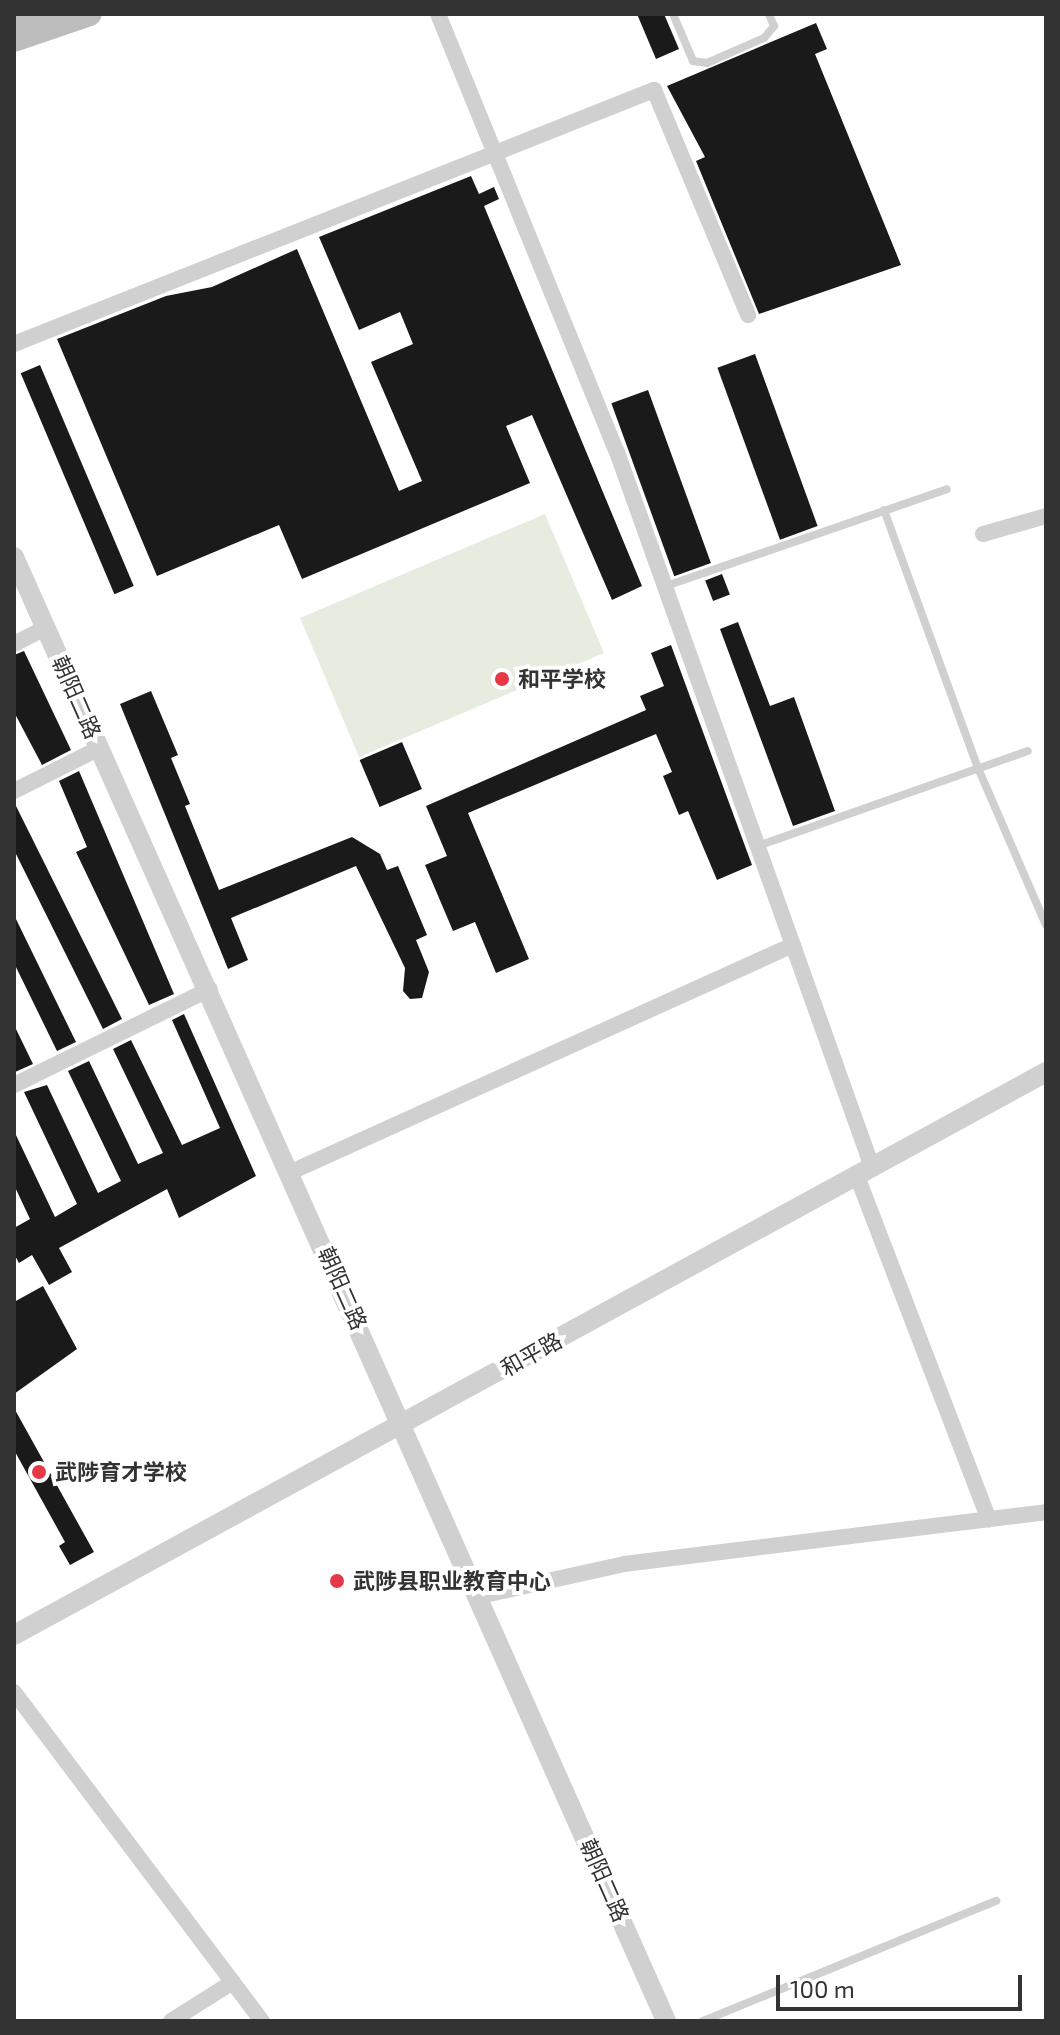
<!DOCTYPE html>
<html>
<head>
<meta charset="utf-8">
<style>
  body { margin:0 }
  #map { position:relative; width:1060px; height:2035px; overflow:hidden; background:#fff; font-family:"Exo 2","Noto Sans SC",sans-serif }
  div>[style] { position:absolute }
  .green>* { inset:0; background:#e6ecdf; transform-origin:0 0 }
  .building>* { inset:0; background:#1a1a1a; transform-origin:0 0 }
  .service>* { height:8px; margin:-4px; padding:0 4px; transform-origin:4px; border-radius:4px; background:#d0d0d0 }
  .minor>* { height:16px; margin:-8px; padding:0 8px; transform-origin:8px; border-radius:8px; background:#d0d0d0 }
  .tertiary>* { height:20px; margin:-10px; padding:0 10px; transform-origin:10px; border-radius:10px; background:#d0d0d0 }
  .secondary>* { height:24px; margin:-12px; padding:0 12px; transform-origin:12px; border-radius:12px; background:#bdbdbd }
  .dots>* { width:22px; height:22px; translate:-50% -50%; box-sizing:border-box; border:4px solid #fff; border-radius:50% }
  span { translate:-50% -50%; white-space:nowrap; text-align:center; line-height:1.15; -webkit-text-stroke:8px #fff; paint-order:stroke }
  .poi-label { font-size:22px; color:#333; font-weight:700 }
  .left { translate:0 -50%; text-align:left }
  .street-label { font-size:22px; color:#333 }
  .frame { position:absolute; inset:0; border:16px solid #333; pointer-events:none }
  .scale { position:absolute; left:776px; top:1975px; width:246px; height:36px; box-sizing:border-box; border:4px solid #333; border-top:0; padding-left:10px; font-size:24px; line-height:28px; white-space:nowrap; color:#333; -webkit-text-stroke:6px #fff; paint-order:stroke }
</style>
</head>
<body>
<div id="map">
  <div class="green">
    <div style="left:545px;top:514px;width:151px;height:266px;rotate:67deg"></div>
  </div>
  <div class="building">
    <div style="clip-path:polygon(637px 14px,664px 14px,679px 49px,656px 59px)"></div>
    <div style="clip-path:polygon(816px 23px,827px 49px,815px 54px,901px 265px,759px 314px,696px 161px,705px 157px,667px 86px)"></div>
    <div style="clip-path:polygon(471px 176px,479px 194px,494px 187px,499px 199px,484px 206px,642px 586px,612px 600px,532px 415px,506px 426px,530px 483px,302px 579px,279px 525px,157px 576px,57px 339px,166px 296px,212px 287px,297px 249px,399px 491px,422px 481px,371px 362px,413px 344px,400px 312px,359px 330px,319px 237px)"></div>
    <div style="left:755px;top:354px;width:183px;height:40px;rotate:70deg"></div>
    <div style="left:40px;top:365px;width:240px;height:21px;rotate:67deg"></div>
    <div style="left:648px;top:390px;width:184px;height:39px;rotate:70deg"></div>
    <div style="left:722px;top:574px;width:22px;height:18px;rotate:69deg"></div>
    <div style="clip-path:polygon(738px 622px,770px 706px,794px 697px,835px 811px,793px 826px,720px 629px)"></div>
    <div style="clip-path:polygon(671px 645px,752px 865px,717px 880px,688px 811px,679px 815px,663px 776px,672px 772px,656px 734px,468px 813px,529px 959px,496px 973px,475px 922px,453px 931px,425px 865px,447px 856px,426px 806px,646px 710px,640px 696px,664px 686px,651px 653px)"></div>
    <div style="clip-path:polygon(24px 651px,71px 750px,42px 765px,14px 712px,14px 655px)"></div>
    <div style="clip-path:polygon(151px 691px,178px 755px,171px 758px,190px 804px,185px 806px,219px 890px,352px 837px,380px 854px,387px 870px,398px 866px,427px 935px,416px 940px,429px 972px,422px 998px,410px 999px,403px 991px,405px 968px,356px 866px,231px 918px,248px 960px,228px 969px,120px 704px)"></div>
    <div style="left:402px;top:742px;width:51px;height:46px;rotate:67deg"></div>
    <div style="clip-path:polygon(79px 771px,174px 994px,149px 1005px,76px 852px,87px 847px,59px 781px)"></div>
    <div style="clip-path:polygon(14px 802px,122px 1019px,103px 1029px,14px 850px)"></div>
    <div style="clip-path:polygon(14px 915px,76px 1042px,57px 1051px,14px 963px)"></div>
    <div style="clip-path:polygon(184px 1014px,256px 1176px,179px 1218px,167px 1189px,59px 1248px,72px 1272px,49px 1285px,32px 1255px,19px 1263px,14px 1254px,14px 1228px,30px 1219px,14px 1185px,14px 1131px,55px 1217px,77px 1204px,24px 1092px,47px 1085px,98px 1193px,121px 1181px,68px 1071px,89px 1061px,138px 1164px,163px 1153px,113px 1049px,131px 1040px,182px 1145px,220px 1128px,172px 1020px)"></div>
    <div style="clip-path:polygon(14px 1025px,33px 1064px,15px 1072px,14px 1071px)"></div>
    <div style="clip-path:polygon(43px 1286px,77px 1349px,14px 1394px,14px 1302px)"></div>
    <div style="clip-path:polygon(14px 1408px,94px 1552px,70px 1565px,59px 1546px,65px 1542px,14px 1450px)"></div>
  </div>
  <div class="service">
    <div style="left:673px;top:14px;width:51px;rotate:66.9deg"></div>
    <div style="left:693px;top:61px;width:14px;rotate:8deg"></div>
    <div style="left:707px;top:63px;width:62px;rotate:-23.7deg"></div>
    <div style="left:764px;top:38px;width:16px;rotate:-50deg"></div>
    <div style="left:774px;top:26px;width:13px;rotate:-113deg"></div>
    <div style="left:884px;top:510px;width:275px;rotate:70deg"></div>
    <div style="left:978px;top:768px;width:171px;rotate:66.6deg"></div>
    <div style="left:666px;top:586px;width:297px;rotate:-19deg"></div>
    <div style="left:758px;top:846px;width:286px;rotate:-19.4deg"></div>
    <div style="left:703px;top:2021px;width:317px;rotate:-22.3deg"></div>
  </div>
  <div class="minor">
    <div style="left:438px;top:14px;width:473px;rotate:67.8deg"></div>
    <div style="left:617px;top:452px;width:759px;rotate:70.37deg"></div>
    <div style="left:14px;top:344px;width:689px;rotate:-21.65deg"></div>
    <div style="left:654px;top:90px;width:244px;rotate:67.3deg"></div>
    <div style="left:983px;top:534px;width:66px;rotate:-15.9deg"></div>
    <div style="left:14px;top:644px;width:36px;rotate:-27deg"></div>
    <div style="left:14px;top:791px;width:96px;rotate:-26.6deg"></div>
    <div style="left:14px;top:1085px;width:218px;rotate:-26.1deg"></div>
    <div style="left:291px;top:1172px;width:551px;rotate:-24.33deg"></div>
    <div style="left:857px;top:1176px;width:368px;rotate:69deg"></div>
    <div style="left:480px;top:1596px;width:148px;rotate:-12.5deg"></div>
    <div style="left:624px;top:1564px;width:425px;rotate:-7deg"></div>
    <div style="left:14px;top:1692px;width:412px;rotate:53deg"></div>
    <div style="left:171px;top:2021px;width:73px;rotate:-32.2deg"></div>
  </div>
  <div class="tertiary">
    <div style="left:14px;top:557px;width:1603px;rotate:65.99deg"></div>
    <div style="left:14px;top:1635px;width:1176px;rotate:-28.61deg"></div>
  </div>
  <div class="secondary">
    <div style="left:14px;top:22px;width:25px;rotate:-18deg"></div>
    <div style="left:14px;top:40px;width:80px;rotate:-18.9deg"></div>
  </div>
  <div class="dots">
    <div style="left:502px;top:679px;background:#e63946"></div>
    <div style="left:39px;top:1472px;background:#e63946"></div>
    <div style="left:337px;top:1581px;background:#e63946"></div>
  </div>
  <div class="poi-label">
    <span class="left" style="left:518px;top:679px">和平学校</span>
    <span class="left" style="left:55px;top:1472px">武陟育才学校</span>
    <span class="left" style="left:353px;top:1581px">武陟县职业教育中心</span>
  </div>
  <div class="street-label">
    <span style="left:77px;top:697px;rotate:66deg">朝阳二路</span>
    <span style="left:343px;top:1288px;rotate:66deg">朝阳二路</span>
    <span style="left:531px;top:1354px;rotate:-29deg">和平路</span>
    <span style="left:605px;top:1880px;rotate:66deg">朝阳二路</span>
  </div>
  <div class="frame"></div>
  <div class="scale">100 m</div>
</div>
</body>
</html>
